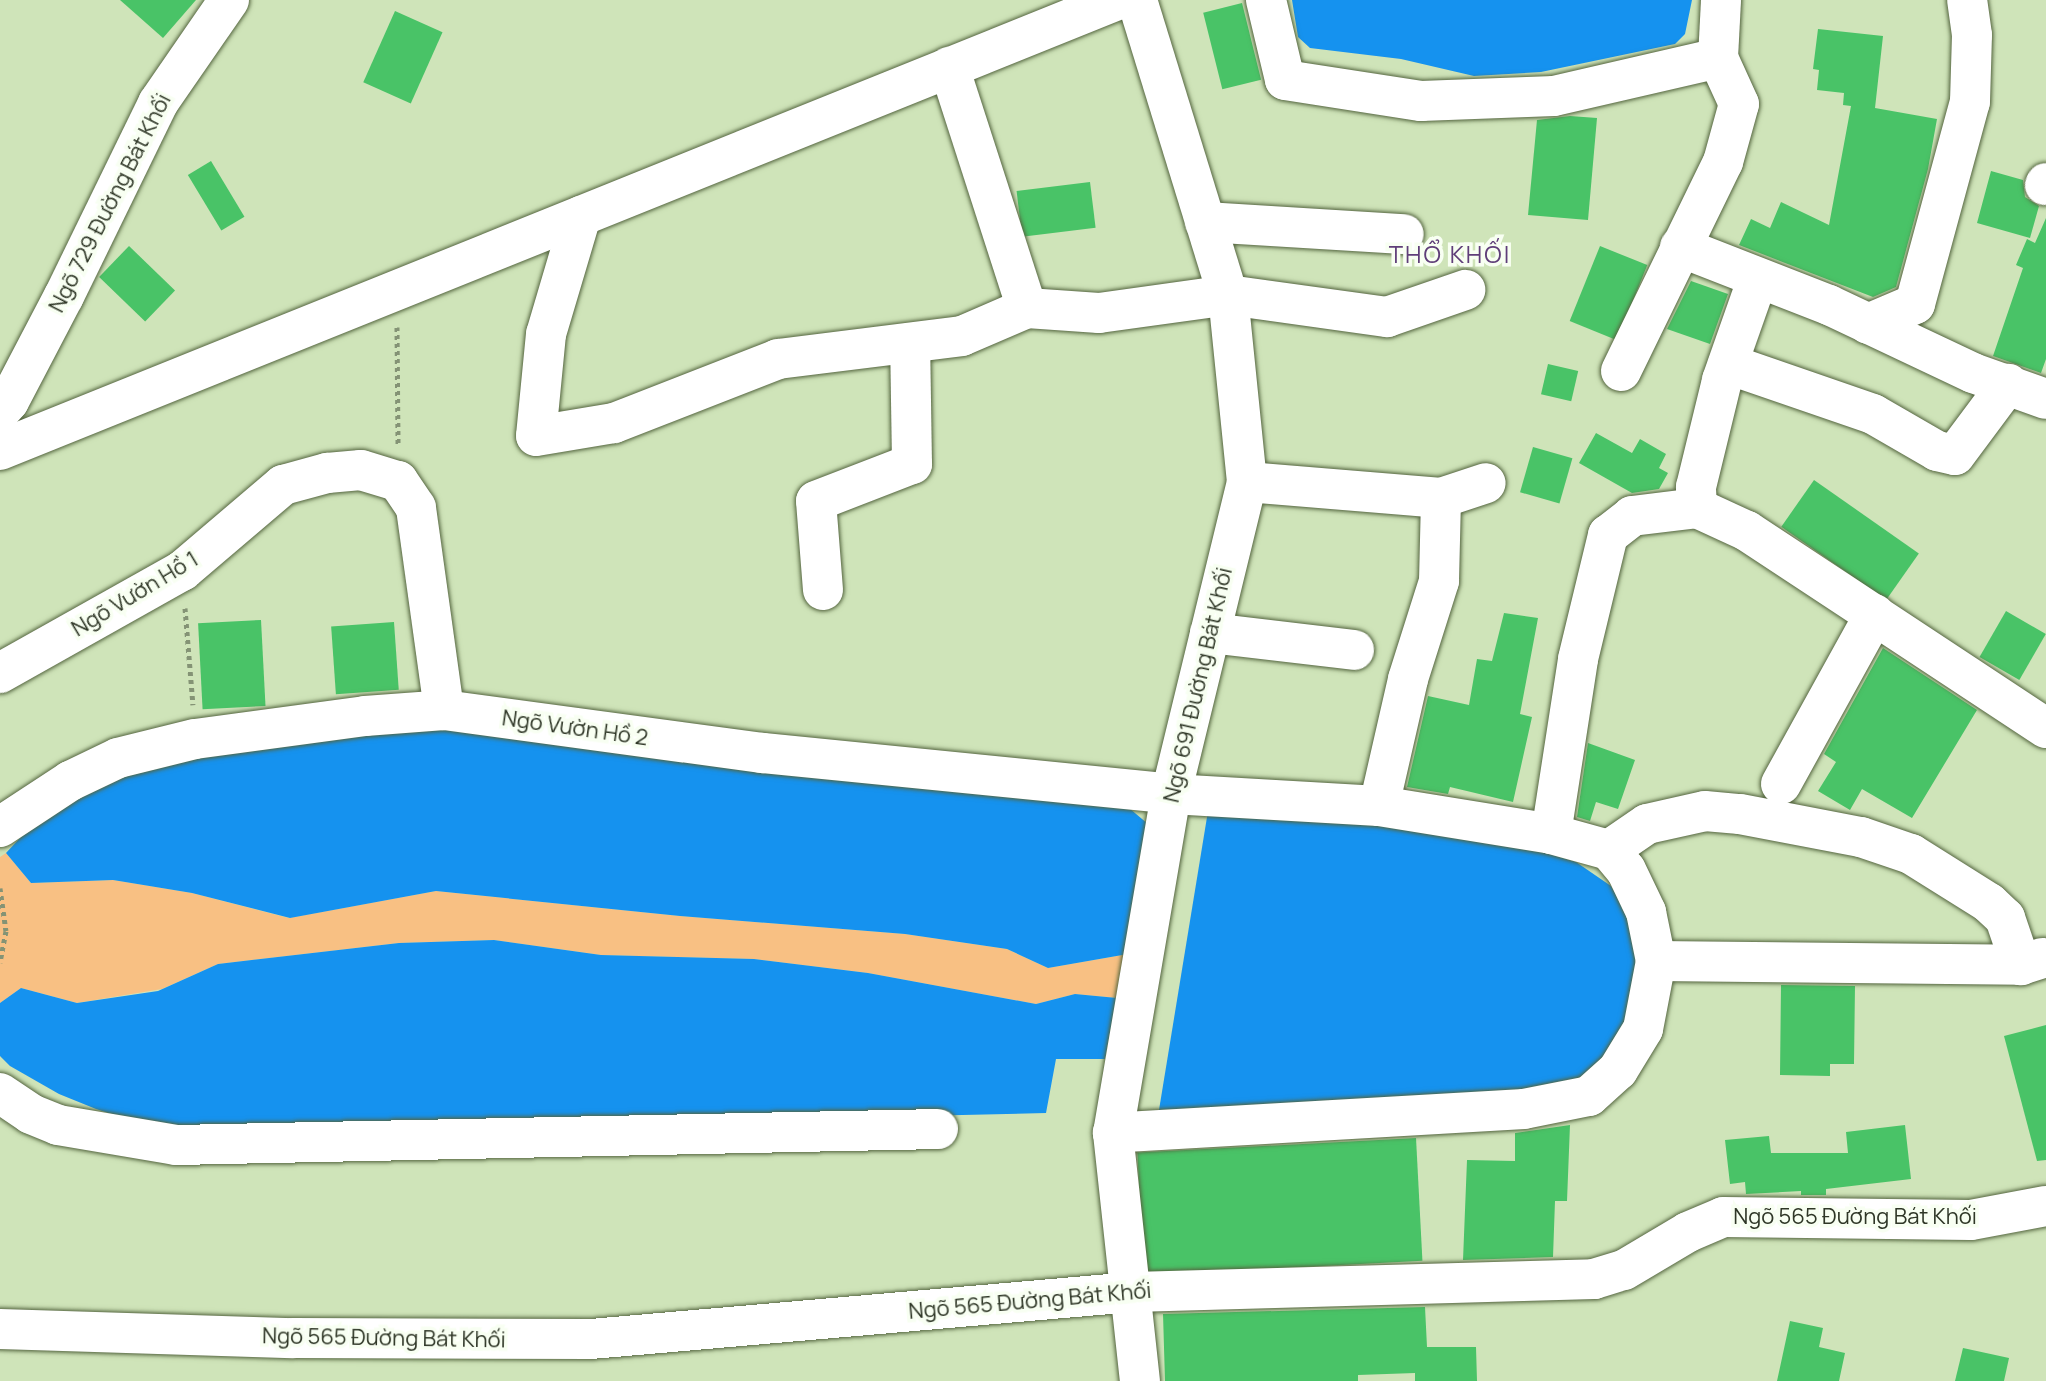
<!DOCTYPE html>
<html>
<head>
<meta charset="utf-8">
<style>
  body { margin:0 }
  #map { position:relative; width:2046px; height:1381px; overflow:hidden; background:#cfe4b9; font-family:Manrope,sans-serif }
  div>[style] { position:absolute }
  .green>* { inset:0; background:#f8c083 }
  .water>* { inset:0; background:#1592ef }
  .building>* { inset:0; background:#49c367; transform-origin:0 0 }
  .path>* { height:5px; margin-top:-2.5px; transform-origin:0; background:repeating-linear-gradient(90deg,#849375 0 4px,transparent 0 8px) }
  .roads { filter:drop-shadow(0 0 2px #54653f) drop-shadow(0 0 2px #54653f) }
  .minor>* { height:40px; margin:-20px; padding:0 20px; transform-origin:20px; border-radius:20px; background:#fff }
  span { translate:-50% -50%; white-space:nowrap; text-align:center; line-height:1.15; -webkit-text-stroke:7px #f8fff2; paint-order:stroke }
  .street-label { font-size:22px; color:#2f3727 }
  .neighbourhood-label { font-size:24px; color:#5f3e79; letter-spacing:2px }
</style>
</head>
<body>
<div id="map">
  <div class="green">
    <div style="clip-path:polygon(6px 853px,31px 883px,113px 880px,192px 893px,289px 918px,436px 891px,680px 916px,905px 934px,1007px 949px,1048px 968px,1128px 954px,1117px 998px,1075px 994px,1036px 1004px,868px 973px,754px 959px,601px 955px,494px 940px,399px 943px,218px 964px,162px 989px,77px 1003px,21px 988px,0 1003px,0 857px)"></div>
  </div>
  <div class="water">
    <div style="clip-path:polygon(1292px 0,1692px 0,1685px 34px,1675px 44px,1541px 72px,1474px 76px,1401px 59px,1310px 48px,1298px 37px)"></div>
    <div style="clip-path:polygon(467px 725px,1129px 808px,1148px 824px,1128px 954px,1048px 968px,1007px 949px,905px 934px,680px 916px,436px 891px,290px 918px,192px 893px,113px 880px,31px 883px,6px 853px,34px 823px,104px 774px,249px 744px)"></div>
    <div style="clip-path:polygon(1208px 811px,1408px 821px,1504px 840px,1576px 862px,1611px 886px,1634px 922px,1639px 968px,1630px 1012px,1614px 1047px,1590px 1071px,1566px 1087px,1513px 1097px,1159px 1110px)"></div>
    <div style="clip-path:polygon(494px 940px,601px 955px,754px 959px,868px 973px,1036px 1004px,1075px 994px,1117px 998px,1105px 1059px,1056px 1059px,1046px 1113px,207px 1132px,136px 1122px,96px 1109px,59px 1094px,10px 1066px,0 1056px,0 1003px,21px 988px,77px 1003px,158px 991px,218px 964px,399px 943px)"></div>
  </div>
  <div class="building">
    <div style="clip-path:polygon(120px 0,196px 0,163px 38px)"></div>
    <div style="left:1242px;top:3px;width:79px;height:40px;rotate:76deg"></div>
    <div style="left:395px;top:11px;width:52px;height:78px;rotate:24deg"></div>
    <div style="clip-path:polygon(1818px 29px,1883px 36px,1875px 108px,1937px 119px,1928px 169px,1896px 287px,1873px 297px,1739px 245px,1751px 219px,1770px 228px,1781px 202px,1829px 225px,1851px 106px,1843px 105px,1844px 93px,1817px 90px,1819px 70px,1813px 69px)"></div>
    <div style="clip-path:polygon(1570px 116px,1597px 118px,1588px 220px,1528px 215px,1537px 120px)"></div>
    <div style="left:211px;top:161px;width:65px;height:27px;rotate:59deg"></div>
    <div style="clip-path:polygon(1991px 171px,2023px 180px,2025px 197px,2039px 206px,2030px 238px,1977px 223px)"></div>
    <div style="left:1090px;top:182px;width:46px;height:74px;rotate:83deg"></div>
    <div style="clip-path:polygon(2046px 218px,2046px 359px,2041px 373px,1993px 356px,2023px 268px,2016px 265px,2027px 239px,2035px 243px)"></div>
    <div style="left:129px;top:246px;width:64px;height:43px;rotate:44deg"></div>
    <div style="left:1600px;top:246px;width:51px;height:81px;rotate:22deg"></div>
    <div style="clip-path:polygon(1691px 281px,1728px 294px,1710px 344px,1667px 329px)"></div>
    <div style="left:1548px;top:364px;width:31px;height:31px;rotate:13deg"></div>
    <div style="clip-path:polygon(1596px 433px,1632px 453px,1640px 439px,1666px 454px,1659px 468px,1668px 473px,1659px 489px,1632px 493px,1579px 463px)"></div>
    <div style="left:1533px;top:447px;width:41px;height:47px;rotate:16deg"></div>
    <div style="left:1814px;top:480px;width:128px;height:57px;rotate:35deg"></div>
    <div style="left:2006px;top:611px;width:46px;height:53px;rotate:30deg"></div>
    <div style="clip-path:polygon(1504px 613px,1538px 618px,1520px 714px,1532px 717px,1513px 802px,1450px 787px,1448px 794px,1407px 787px,1428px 696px,1469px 705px,1477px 659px,1492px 661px)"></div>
    <div style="left:261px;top:620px;width:86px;height:63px;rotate:87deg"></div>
    <div style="left:394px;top:622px;width:68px;height:63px;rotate:86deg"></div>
    <div style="clip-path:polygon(1883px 648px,1977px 710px,1912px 818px,1862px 789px,1850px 810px,1818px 791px,1836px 762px,1824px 754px)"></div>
    <div style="clip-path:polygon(1588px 743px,1635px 760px,1618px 809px,1596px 802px,1590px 821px,1577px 817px)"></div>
    <div style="clip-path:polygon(1781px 985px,1855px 986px,1854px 1064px,1830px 1064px,1830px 1076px,1780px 1075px)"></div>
    <div style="clip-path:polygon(2046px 1025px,2046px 1160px,2037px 1161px,2004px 1036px)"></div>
    <div style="clip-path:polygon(1570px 1125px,1567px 1201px,1555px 1201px,1553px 1257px,1463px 1260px,1467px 1160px,1515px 1161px,1515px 1133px)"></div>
    <div style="clip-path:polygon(1905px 1125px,1911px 1179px,1826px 1189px,1826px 1195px,1801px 1195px,1801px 1191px,1746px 1194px,1745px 1182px,1730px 1184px,1725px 1140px,1769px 1136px,1771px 1153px,1848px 1153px,1846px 1132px)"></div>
    <div style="left:1416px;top:1138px;width:123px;height:279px;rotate:87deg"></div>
    <div style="clip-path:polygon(1425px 1307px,1427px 1347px,1476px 1347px,1477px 1381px,1415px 1381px,1415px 1373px,1358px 1375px,1358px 1381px,1165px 1381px,1163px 1314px)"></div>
    <div style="clip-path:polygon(1790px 1321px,1823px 1328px,1819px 1347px,1845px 1353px,1839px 1381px,1777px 1381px)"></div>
    <div style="clip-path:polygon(1963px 1348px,2009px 1358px,2004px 1381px,1955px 1381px)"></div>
  </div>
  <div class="path">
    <div style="left:397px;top:327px;width:118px;rotate:89.5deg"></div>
    <div style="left:185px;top:608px;width:97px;rotate:85.3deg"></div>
    <div style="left:0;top:888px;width:43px;rotate:82.1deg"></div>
    <div style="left:6px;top:931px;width:32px;rotate:101deg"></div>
  </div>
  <div class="roads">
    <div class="minor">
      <div style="left:1137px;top:0;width:309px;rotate:72.9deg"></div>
      <div style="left:1228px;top:295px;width:188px;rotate:84.2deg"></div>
      <div style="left:1247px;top:482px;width:321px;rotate:103.7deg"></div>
      <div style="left:1171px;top:794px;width:344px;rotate:99.7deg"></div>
      <div style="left:1113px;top:1133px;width:249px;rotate:83.8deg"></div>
      <div style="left:1266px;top:0;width:82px;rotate:76.6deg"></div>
      <div style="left:1285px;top:80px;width:138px;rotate:8.8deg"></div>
      <div style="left:1421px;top:101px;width:133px;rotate:-2.2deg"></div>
      <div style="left:1554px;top:96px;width:168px;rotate:-13deg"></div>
      <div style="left:1718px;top:58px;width:58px;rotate:-87deg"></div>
      <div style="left:949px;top:67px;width:253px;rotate:72.1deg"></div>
      <div style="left:2045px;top:185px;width:2px;rotate:-63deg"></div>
      <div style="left:581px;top:216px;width:123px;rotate:106.5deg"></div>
      <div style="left:546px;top:334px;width:102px;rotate:95.6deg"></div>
      <div style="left:536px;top:436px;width:79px;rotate:-9.5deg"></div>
      <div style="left:614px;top:423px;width:176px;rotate:-21.3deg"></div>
      <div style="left:778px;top:359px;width:185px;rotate:-7.1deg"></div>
      <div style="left:962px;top:336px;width:71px;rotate:-23.3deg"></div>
      <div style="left:1027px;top:308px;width:72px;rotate:4deg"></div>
      <div style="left:1099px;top:313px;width:130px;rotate:-7.9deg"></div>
      <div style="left:1228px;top:295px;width:161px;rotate:7.9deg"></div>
      <div style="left:1387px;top:317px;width:83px;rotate:-19.1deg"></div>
      <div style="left:1205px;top:222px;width:199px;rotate:3.5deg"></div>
      <div style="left:1680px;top:247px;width:160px;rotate:21.3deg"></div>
      <div style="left:1829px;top:305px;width:159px;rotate:25.3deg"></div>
      <div style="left:1973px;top:373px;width:77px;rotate:19.6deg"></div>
      <div style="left:1868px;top:324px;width:51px;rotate:-23.1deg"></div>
      <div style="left:1915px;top:304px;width:209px;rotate:-74.8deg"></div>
      <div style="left:1970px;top:102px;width:67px;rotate:-88.3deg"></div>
      <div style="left:1972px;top:35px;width:35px;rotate:-98deg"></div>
      <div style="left:1728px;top:364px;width:153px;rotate:19deg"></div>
      <div style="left:1873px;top:414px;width:74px;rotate:30deg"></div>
      <div style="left:1937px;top:451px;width:18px;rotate:13deg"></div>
      <div style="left:1955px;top:455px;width:89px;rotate:-53.3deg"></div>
      <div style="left:1621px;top:371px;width:233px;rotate:-64deg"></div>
      <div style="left:1723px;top:162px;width:60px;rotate:-74.6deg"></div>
      <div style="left:1739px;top:104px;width:51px;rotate:-114.5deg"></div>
      <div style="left:0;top:411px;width:13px;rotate:-48deg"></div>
      <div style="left:9px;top:401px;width:119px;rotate:-62.4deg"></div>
      <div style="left:64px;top:296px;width:215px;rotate:-64deg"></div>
      <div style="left:158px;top:103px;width:125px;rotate:-55.4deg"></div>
      <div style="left:0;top:450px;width:1204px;rotate:-21.94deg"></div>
      <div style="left:1247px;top:482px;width:195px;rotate:4.7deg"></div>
      <div style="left:1441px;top:498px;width:47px;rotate:-18.4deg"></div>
      <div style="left:1697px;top:508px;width:55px;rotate:24.7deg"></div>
      <div style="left:1747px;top:531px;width:358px;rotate:33.4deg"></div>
      <div style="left:823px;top:590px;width:89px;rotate:-94.5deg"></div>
      <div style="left:816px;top:501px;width:103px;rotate:-21.1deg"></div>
      <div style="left:912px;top:464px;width:121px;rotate:-90.9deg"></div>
      <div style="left:1210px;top:633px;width:145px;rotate:6.7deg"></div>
      <div style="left:0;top:673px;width:209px;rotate:-29.3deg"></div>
      <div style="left:182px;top:571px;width:133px;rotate:-40.4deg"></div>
      <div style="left:283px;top:485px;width:46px;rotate:-15.3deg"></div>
      <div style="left:327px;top:473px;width:34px;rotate:-5deg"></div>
      <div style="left:361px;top:470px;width:39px;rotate:17deg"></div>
      <div style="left:398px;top:481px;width:32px;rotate:56deg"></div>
      <div style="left:416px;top:508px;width:204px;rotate:82.1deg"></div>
      <div style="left:1781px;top:784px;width:194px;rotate:-61.1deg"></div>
      <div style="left:1379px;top:806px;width:130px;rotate:-77.1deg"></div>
      <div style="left:1408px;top:679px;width:103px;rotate:-72.4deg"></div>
      <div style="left:1439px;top:581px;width:83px;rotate:-88.6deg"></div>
      <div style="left:0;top:827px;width:84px;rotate:-33.3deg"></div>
      <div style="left:70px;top:781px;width:53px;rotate:-25.6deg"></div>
      <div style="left:118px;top:758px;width:79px;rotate:-13.9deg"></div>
      <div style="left:195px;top:739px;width:172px;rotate:-7.7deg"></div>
      <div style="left:365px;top:716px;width:79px;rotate:-4.3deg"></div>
      <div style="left:444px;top:710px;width:322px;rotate:7.7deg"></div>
      <div style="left:763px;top:753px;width:410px;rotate:5.7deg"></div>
      <div style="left:1171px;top:794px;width:208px;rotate:3.3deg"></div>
      <div style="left:1379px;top:806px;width:174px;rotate:9.2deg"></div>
      <div style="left:1551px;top:834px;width:60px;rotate:15.4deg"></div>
      <div style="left:1609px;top:850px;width:26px;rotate:50deg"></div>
      <div style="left:1626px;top:870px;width:47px;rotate:64.5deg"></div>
      <div style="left:1646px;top:912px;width:50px;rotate:78.5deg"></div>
      <div style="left:1656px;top:961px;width:69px;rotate:100.8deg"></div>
      <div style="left:1643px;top:1029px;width:48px;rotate:121.4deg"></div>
      <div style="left:1618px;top:1070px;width:39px;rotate:138deg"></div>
      <div style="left:1589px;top:1096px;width:66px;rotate:168.7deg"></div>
      <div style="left:1524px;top:1109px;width:412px;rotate:176.7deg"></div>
      <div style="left:1551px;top:834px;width:177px;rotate:-81.2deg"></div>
      <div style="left:1578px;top:659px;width:128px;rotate:-76.4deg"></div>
      <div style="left:1608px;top:535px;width:31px;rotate:-38deg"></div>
      <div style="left:1632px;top:516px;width:65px;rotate:-7deg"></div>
      <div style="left:1697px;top:508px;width:21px;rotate:-93deg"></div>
      <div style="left:1696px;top:487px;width:110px;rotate:-76.3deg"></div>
      <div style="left:1722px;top:380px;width:108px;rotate:-70.6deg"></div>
      <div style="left:1609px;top:850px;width:46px;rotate:-34.4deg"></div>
      <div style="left:1647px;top:824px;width:59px;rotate:-12.6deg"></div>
      <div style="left:1705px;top:811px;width:35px;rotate:5deg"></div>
      <div style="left:1740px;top:814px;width:123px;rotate:10.8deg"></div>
      <div style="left:1861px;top:837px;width:53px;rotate:18.8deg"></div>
      <div style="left:1911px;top:854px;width:92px;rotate:32.1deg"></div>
      <div style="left:1989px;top:903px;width:22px;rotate:43deg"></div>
      <div style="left:2005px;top:918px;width:50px;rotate:71.2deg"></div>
      <div style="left:1656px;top:961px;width:365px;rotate:0.6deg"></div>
      <div style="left:2021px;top:965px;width:23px;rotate:-18deg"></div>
      <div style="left:0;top:1093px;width:37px;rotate:34deg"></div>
      <div style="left:31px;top:1114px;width:29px;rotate:22deg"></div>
      <div style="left:58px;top:1125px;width:120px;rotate:9.6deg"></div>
      <div style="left:176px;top:1145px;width:762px;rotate:-1.2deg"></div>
      <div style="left:0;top:1329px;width:293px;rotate:1.8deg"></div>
      <div style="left:293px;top:1338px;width:298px;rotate:0.2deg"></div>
      <div style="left:591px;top:1339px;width:544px;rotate:-4.96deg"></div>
      <div style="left:1133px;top:1292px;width:461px;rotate:-1.6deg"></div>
      <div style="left:1594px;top:1279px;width:31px;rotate:-17deg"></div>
      <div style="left:1624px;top:1270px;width:74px;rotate:-30.7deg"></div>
      <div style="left:1688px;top:1232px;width:38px;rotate:-23deg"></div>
      <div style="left:1723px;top:1217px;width:248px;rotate:0.7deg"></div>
      <div style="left:1971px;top:1220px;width:76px;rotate:-10.6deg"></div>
    </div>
  </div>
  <div class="street-label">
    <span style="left:110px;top:203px;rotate:-63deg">Ngõ 729 Đường Bát Khối</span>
    <span style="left:135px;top:594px;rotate:-31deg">Ngõ Vườn Hồ 1</span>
    <span style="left:1198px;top:685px;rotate:-77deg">Ngõ 691 Đường Bát Khối</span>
    <span style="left:575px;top:728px;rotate:8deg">Ngõ Vườn Hồ 2</span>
    <span style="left:1855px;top:1217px">Ngõ 565 Đường Bát Khối</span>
    <span style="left:1030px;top:1301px;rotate:-5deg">Ngõ 565 Đường Bát Khối</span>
    <span style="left:384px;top:1338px;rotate:1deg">Ngõ 565 Đường Bát Khối</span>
  </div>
  <div class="neighbourhood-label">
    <span style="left:1450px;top:254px">THỔ KHỐI</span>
  </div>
</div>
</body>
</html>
